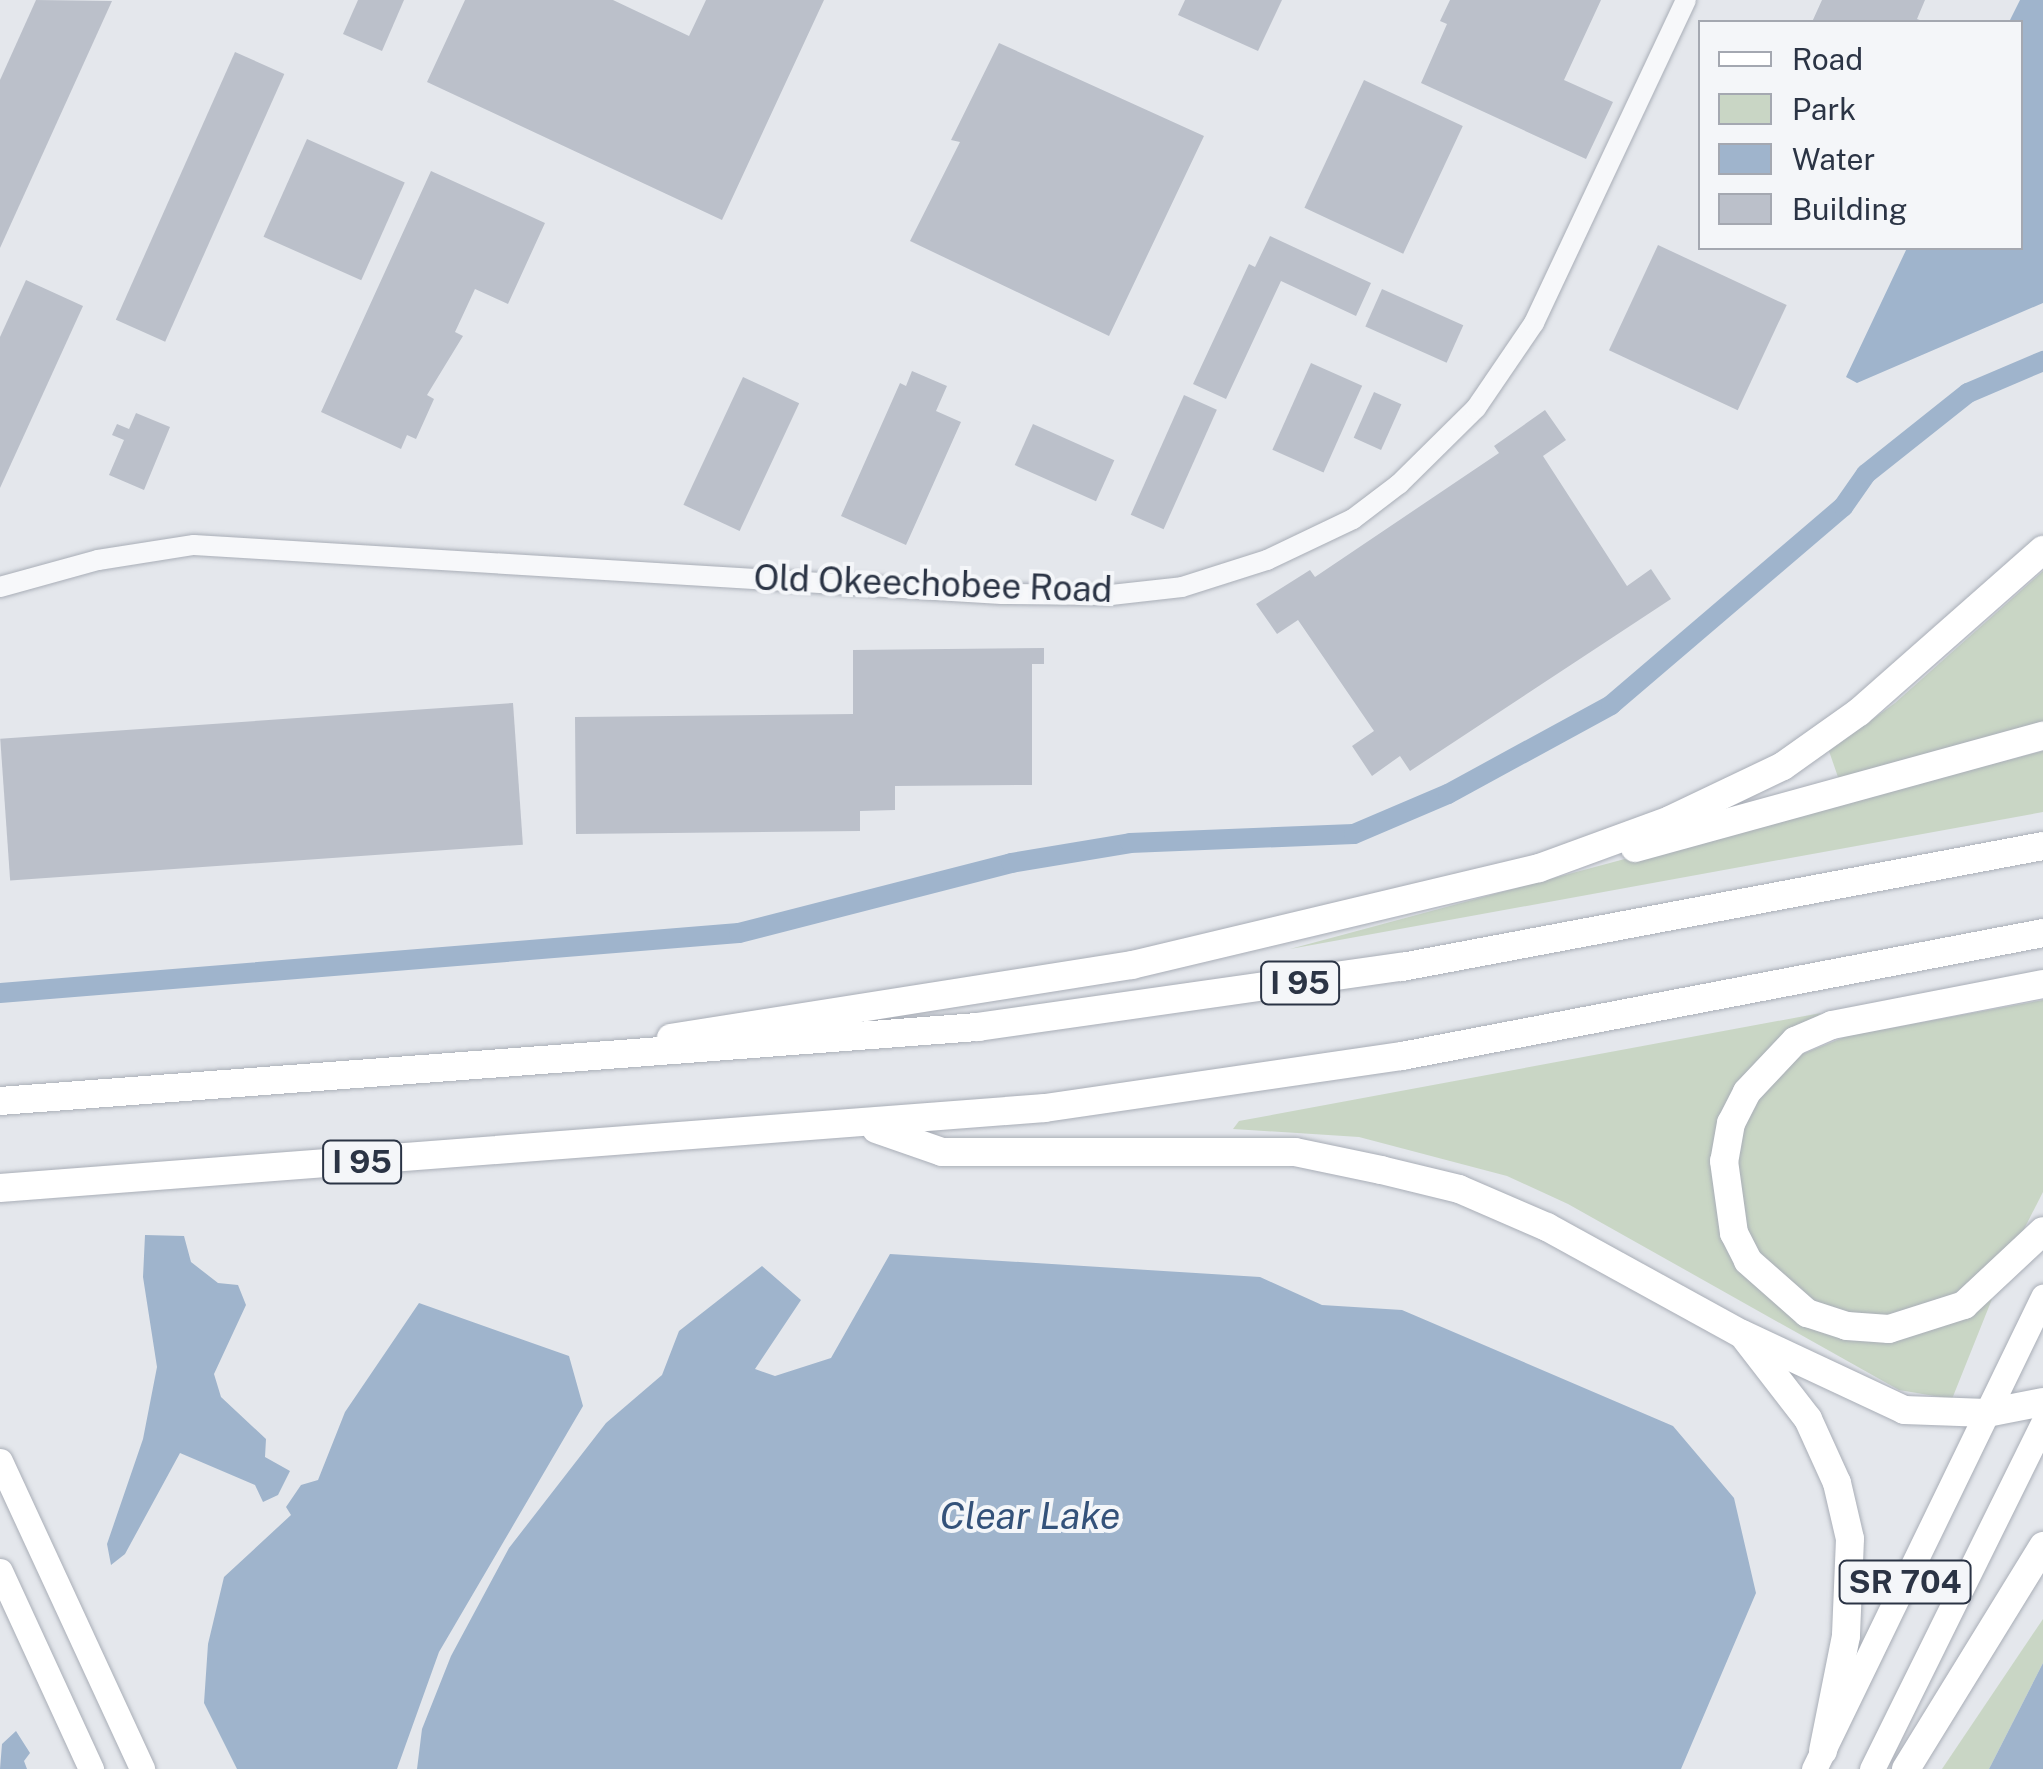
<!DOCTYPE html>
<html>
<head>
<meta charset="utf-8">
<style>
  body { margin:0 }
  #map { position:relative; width:2043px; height:1769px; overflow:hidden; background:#e4e7ec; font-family:"Public Sans",sans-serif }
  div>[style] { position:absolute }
  .green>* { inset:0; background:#c9d6c5 }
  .water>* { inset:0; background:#9fb4cc }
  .canal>* { height:20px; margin:-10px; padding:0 10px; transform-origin:10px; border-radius:10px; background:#9fb4cc }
  .building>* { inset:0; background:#bbc0ca; transform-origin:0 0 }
  .roads { filter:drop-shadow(0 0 2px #a9aeb7) drop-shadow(0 0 2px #a9aeb7) }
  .minor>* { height:20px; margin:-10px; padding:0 10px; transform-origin:10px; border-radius:10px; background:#f7f8fa }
  .major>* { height:25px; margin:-12.5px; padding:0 12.5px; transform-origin:12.5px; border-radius:12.5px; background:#fff }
  .highway>* { height:28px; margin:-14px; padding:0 14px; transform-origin:14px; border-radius:14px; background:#fff }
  span { translate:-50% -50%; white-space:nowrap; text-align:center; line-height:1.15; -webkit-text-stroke:8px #f4f6f9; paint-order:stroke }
  .shield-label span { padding:2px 8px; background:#f4f6f9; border:2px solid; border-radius:8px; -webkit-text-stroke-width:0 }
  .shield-label { font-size:32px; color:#2b3445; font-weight:700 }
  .street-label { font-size:35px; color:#2b3445 }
  .water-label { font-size:38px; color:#34527a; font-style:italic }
  .legend { position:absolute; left:1698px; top:20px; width:325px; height:230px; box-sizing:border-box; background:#f4f6f9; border:2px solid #a4a8b1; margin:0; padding:12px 18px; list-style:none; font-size:30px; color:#2b3445 }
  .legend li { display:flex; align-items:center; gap:20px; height:50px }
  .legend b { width:50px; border:2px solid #a4a8b1 }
</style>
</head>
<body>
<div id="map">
  <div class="green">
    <div style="clip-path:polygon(2043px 571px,2043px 724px,1839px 780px,1829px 751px,1895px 703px)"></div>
    <div style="clip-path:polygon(2043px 751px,2043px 812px,1290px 949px,1662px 849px)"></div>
    <div style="clip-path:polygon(2043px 1000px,2043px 1192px,2022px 1233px,1980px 1284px,1924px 1312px,1856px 1318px,1814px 1304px,1760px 1260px,1738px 1212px,1738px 1140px,1755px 1099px,1800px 1055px,1847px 1036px)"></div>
    <div style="clip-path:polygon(1821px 1013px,1733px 1099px,1746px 1271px,1899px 1339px,1952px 1322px,1992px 1299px,1952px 1399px,1899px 1390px,1568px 1204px,1507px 1176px,1359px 1137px,1233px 1129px,1239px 1121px)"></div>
    <div style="clip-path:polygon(2043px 1619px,2043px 1663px,1989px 1769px,1942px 1769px)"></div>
  </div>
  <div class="water">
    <div style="clip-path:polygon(2020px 0,2043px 0,2043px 303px,1857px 383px,1846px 377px,1907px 248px,2020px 248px,2020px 22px,2009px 22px)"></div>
    <div style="clip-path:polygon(145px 1235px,184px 1236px,191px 1262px,218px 1283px,238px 1285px,246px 1305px,214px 1374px,221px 1397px,266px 1439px,265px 1457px,290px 1471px,278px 1495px,263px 1502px,255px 1485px,180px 1453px,125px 1554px,111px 1565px,107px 1544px,143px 1439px,157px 1367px,143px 1277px)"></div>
    <div style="clip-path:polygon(890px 1254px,1260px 1277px,1322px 1305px,1402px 1310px,1673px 1426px,1734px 1498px,1756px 1593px,1681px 1769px,417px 1769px,422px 1729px,451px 1656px,509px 1548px,606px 1423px,662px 1375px,679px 1331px,762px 1266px,801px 1300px,755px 1369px,775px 1376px,831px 1358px)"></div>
    <div style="clip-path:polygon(419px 1303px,569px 1356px,583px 1406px,439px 1652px,397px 1769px,237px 1769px,204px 1703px,208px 1644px,224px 1577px,291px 1515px,286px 1507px,301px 1485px,318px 1480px,345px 1412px)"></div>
    <div style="clip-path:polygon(2043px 1663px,2043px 1769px,1989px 1769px)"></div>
    <div style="clip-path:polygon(16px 1731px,30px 1753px,24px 1761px,27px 1769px,0 1769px,2px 1744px)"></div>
  </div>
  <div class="canal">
    <div style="left:0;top:993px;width:741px;rotate:-4.64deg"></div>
    <div style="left:739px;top:933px;width:281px;rotate:-14.4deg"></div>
    <div style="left:1011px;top:863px;width:121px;rotate:-9.5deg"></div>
    <div style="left:1130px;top:843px;width:224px;rotate:-2.3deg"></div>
    <div style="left:1354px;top:834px;width:102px;rotate:-23.1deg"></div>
    <div style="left:1448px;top:794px;width:186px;rotate:-28.6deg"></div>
    <div style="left:1611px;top:705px;width:305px;rotate:-40.5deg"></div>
    <div style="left:1843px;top:507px;width:40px;rotate:-55.1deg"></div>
    <div style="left:1866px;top:474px;width:130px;rotate:-38.5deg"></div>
    <div style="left:1968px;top:393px;width:82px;rotate:-23.1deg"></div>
  </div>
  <div class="building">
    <div style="clip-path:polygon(36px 0,112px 1px,0 248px,0 80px)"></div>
    <div style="clip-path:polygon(358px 0,404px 0,382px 51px,343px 34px)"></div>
    <div style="clip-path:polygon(465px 0,613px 0,689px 36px,706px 0,824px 0,722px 220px,427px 82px)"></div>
    <div style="clip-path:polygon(1185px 0,1282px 0,1258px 51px,1178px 15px)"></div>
    <div style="clip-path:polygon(1450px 0,1601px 0,1564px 80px,1613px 102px,1586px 159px,1421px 83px,1447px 24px,1440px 21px)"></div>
    <div style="clip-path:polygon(1822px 0,1925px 0,1917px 19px,1925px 22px,1812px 22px)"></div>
    <div style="clip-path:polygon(999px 43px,1204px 136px,1109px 336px,910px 241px,960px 142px,951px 140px)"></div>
    <div style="left:235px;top:52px;width:54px;height:293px;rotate:24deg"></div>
    <div style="left:1364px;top:80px;width:109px;height:141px;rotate:25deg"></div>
    <div style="left:307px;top:139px;width:107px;height:107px;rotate:24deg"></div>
    <div style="clip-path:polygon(431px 171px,545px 223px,508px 304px,475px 289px,455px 332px,463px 336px,427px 395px,434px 399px,416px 439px,407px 435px,401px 449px,321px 412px)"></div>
    <div style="clip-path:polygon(1270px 236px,1371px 283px,1356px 316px,1281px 281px,1226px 399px,1193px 384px,1249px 264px,1255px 267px)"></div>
    <div style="left:1658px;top:245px;width:142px;height:116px;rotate:25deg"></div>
    <div style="clip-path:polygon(26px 280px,83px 306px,0 488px,0 337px)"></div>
    <div style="left:1382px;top:289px;width:89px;height:41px;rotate:24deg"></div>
    <div style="left:1311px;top:363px;width:56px;height:95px;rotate:24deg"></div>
    <div style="clip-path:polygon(912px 371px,947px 386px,936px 411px,961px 422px,906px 545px,841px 516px,900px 383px,906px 386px)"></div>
    <div style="left:743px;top:377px;width:62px;height:141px;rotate:25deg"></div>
    <div style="left:1374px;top:392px;width:30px;height:50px;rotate:24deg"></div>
    <div style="left:1184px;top:395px;width:36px;height:131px;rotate:24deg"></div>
    <div style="clip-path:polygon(1545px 410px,1566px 440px,1543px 456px,1627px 586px,1651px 569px,1671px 599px,1410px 771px,1400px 756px,1372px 776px,1352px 746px,1374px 731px,1298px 620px,1277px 634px,1256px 604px,1310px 570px,1315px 577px,1499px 453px,1494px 446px)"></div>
    <div style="clip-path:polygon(136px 413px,170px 427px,144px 490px,109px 475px,124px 440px,112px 435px,117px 424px,129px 429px)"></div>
    <div style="left:1033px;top:424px;width:89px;height:45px;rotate:24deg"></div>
    <div style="clip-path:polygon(1044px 648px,1044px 664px,1032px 664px,1032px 785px,895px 786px,895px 810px,860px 811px,860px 831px,576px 834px,575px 717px,853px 714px,853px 650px)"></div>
    <div style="left:513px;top:703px;width:142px;height:514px;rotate:86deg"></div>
  </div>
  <div class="roads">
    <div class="minor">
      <div style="left:0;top:587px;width:102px;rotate:-15.4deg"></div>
      <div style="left:98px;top:560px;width:97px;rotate:-8.9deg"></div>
      <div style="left:194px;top:545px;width:809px;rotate:3.47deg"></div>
      <div style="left:1002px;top:594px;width:109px;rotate:0.5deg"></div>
      <div style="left:1111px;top:595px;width:71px;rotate:-6.4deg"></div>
      <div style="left:1182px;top:587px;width:89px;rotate:-17.6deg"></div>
      <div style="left:1267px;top:560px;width:95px;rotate:-25.5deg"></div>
      <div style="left:1353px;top:519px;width:58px;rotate:-37.3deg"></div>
      <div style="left:1399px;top:484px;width:108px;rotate:-44.6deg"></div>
      <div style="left:1476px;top:408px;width:103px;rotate:-55.7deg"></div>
      <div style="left:1534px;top:323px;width:357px;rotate:-64.8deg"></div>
    </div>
    <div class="major">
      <div style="left:0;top:1461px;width:339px;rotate:65.2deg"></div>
      <div style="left:0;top:1571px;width:218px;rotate:65.3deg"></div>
      <div style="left:1814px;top:1769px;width:525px;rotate:-64.12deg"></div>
      <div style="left:1872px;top:1769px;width:386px;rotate:-63.7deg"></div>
    </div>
    <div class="highway">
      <div style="left:1635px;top:848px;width:423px;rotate:-15.4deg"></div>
      <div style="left:2043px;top:984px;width:215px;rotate:169deg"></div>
      <div style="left:1832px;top:1025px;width:40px;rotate:156.6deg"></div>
      <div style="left:1795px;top:1041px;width:70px;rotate:133.3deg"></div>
      <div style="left:1747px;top:1092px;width:35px;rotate:117deg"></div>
      <div style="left:1731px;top:1123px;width:39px;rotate:100deg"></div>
      <div style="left:1724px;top:1161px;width:73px;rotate:82.1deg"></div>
      <div style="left:1734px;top:1233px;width:31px;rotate:63deg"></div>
      <div style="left:1748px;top:1261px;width:79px;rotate:41.4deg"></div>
      <div style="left:1807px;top:1313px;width:42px;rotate:18deg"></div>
      <div style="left:1847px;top:1326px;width:42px;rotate:4.1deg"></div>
      <div style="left:1889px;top:1329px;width:79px;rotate:-17.7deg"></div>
      <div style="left:1964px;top:1305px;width:108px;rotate:-43.1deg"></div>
      <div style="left:671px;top:1038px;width:467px;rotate:-9deg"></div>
      <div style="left:1132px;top:965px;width:418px;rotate:-13.4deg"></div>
      <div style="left:1539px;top:868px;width:140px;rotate:-20.1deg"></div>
      <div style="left:1670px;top:820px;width:125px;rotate:-25.5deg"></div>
      <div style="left:1783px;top:766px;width:93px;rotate:-35.4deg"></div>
      <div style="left:1859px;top:712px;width:245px;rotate:-41.4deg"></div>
      <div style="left:0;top:1101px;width:981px;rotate:-4.33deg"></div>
      <div style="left:978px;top:1027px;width:428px;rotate:-8.1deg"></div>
      <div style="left:1402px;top:967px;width:652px;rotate:-10.69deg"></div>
      <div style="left:876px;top:1129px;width:70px;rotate:19.2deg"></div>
      <div style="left:942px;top:1152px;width:353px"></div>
      <div style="left:1295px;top:1152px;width:88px;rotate:11.8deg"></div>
      <div style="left:1381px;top:1170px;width:80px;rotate:13.7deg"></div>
      <div style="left:1459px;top:1189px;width:96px;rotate:23.4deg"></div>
      <div style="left:1547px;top:1227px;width:222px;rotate:28.8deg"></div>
      <div style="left:1742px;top:1334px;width:179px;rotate:25.1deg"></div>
      <div style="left:1904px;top:1410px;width:83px;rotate:2.1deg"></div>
      <div style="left:1987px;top:1413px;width:57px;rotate:-11.1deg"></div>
      <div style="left:0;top:1188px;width:1048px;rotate:-4.38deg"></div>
      <div style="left:1045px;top:1108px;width:361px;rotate:-8.3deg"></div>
      <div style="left:1402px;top:1056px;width:653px;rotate:-10.86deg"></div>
      <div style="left:1746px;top:1339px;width:101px;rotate:52.2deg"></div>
      <div style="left:1808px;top:1419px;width:70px;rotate:65.6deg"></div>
      <div style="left:1837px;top:1483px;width:57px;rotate:76.9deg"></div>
      <div style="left:1850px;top:1539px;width:97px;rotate:92.4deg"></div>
      <div style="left:1846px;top:1636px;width:117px;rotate:101.3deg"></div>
      <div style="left:1906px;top:1769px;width:262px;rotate:-58.4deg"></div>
    </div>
  </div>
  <div class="shield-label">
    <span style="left:1300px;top:983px">I 95</span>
    <span style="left:362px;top:1162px">I 95</span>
    <span style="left:1905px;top:1582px">SR 704</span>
  </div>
  <div class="street-label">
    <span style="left:933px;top:584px;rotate:2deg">Old Okeechobee Road</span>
  </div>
  <div class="water-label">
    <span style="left:1030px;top:1516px">Clear Lake</span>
  </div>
  <ul class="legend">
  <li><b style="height:12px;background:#fff"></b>Road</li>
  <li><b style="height:28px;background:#c9d6c5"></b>Park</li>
  <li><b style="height:28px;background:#9fb4cc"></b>Water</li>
  <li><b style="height:28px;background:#bbc0ca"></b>Building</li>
  </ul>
</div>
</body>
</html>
